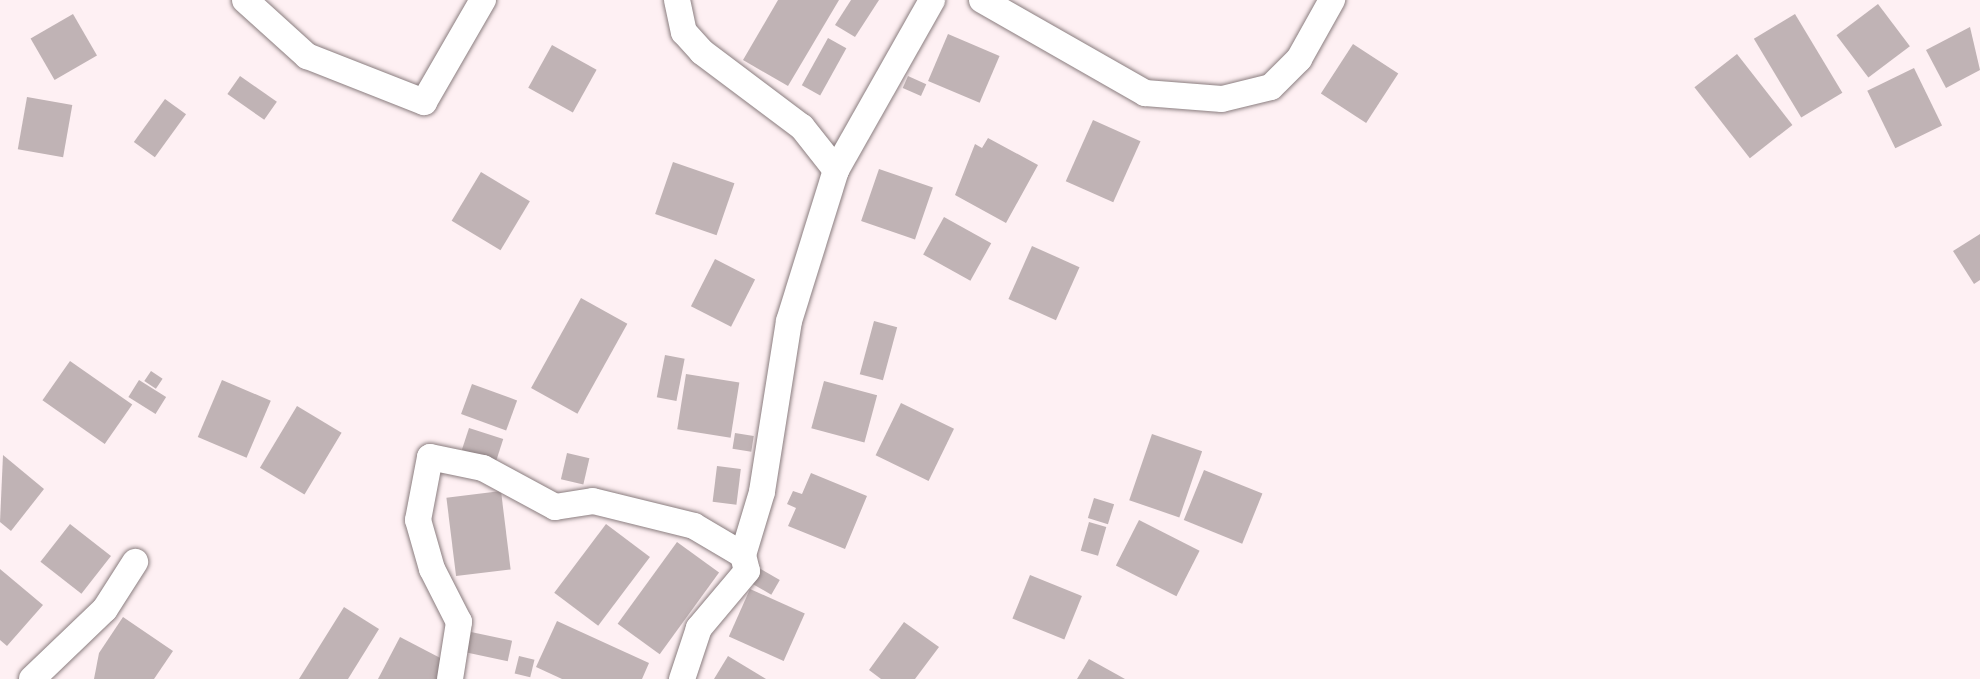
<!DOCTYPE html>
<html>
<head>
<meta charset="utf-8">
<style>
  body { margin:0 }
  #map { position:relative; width:1980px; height:679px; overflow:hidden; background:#fef0f3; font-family:"Open Sans",sans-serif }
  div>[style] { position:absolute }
  .building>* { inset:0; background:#c0b3b5; transform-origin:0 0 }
  .roads { filter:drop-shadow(0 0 2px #8a7d7f) drop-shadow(0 0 2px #8a7d7f) }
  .street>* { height:26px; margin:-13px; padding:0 13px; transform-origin:13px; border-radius:13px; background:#fff }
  span { translate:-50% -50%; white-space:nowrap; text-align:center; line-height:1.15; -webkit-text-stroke:6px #fef0f3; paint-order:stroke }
</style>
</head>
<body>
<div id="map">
  <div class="building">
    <div style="clip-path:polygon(778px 0,839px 0,788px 86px,743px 60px)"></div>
    <div style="clip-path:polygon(851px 0,879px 0,855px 37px,835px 25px)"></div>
    <div style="left:1878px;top:4px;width:53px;height:52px;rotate:53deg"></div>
    <div style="left:73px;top:14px;width:48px;height:49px;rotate:60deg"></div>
    <div style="left:1795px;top:14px;width:92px;height:48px;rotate:59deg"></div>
    <div style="clip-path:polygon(1970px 27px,1980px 70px,1946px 88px,1926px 50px)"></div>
    <div style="left:948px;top:34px;width:56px;height:51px;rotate:23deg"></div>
    <div style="left:828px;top:38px;width:21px;height:54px;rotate:29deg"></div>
    <div style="left:1353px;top:44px;width:54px;height:59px;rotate:33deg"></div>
    <div style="left:552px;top:45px;width:51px;height:49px;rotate:29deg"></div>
    <div style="left:1737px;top:54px;width:90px;height:54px;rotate:52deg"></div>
    <div style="left:1914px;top:68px;width:64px;height:52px;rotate:64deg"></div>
    <div style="left:240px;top:76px;width:45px;height:22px;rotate:35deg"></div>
    <div style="left:908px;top:76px;width:20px;height:13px;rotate:24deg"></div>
    <div style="left:27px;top:97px;width:46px;height:53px;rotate:10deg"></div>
    <div style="left:165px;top:99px;width:26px;height:53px;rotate:36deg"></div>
    <div style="left:1093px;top:120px;width:52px;height:67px;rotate:24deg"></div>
    <div style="clip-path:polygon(988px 138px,1038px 165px,1006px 223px,955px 195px,975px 144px,982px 148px)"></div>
    <div style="left:673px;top:162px;width:65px;height:55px;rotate:19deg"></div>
    <div style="left:879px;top:169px;width:57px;height:55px;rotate:19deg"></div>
    <div style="left:481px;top:172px;width:57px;height:57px;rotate:31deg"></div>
    <div style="left:944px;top:217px;width:54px;height:43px;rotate:29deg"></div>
    <div style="clip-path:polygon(1980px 234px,1980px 280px,1974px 284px,1953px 251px)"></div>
    <div style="left:1032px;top:246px;width:52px;height:58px;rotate:24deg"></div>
    <div style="left:715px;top:259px;width:45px;height:53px;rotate:27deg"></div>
    <div style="left:581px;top:298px;width:53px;height:103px;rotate:29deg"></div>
    <div style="left:874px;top:321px;width:24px;height:55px;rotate:15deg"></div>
    <div style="left:665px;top:355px;width:20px;height:43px;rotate:11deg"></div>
    <div style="left:70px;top:361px;width:76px;height:48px;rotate:35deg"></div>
    <div style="left:151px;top:371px;width:14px;height:12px;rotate:34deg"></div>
    <div style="left:686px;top:374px;width:54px;height:56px;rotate:9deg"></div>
    <div style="left:139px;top:380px;width:32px;height:20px;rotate:32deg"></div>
    <div style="left:222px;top:380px;width:53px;height:62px;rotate:23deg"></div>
    <div style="left:824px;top:381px;width:55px;height:49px;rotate:15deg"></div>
    <div style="left:472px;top:384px;width:48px;height:32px;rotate:20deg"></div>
    <div style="left:901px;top:403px;width:59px;height:58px;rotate:26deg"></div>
    <div style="left:297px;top:406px;width:52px;height:72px;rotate:31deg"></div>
    <div style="left:469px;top:428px;width:36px;height:23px;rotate:18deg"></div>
    <div style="left:735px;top:433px;width:19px;height:16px;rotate:9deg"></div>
    <div style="left:1152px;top:434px;width:53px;height:70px;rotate:19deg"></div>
    <div style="left:567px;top:453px;width:23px;height:27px;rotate:13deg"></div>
    <div style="clip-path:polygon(3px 455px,44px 489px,11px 531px,0 522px)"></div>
    <div style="left:717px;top:466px;width:24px;height:36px;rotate:7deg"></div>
    <div style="left:1204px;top:470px;width:63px;height:54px;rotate:22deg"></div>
    <div style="clip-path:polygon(811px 473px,867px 496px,845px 549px,788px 526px,796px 508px,787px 504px,793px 491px,802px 494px)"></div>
    <div style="left:501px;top:491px;width:79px;height:55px;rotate:83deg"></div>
    <div style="left:1094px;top:498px;width:21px;height:21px;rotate:17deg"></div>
    <div style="left:1139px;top:520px;width:68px;height:51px;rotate:27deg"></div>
    <div style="left:1089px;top:522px;width:18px;height:30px;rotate:16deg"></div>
    <div style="left:70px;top:524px;width:52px;height:48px;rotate:38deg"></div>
    <div style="left:606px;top:524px;width:55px;height:86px;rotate:37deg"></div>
    <div style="left:677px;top:542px;width:52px;height:101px;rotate:36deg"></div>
    <div style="left:759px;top:568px;width:24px;height:17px;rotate:30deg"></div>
    <div style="clip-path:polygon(0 569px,43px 605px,7px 646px,0 640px)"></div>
    <div style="left:1030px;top:575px;width:56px;height:47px;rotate:22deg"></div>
    <div style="left:750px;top:589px;width:60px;height:52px;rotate:24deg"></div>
    <div style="clip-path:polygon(344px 607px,379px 629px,348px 679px,299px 679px)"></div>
    <div style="clip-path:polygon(123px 617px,173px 651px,154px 679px,94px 679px,99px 653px)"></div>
    <div style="clip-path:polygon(557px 621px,649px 663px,642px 679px,562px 679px,536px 667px)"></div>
    <div style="clip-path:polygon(904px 622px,939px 647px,915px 679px,881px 679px,869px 670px)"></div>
    <div style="left:471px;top:632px;width:42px;height:21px;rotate:12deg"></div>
    <div style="clip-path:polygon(400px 637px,448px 662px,440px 679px,378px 679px)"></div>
    <div style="left:519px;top:656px;width:16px;height:18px;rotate:14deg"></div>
    <div style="clip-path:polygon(728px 656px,766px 679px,714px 679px)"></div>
    <div style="clip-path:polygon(1089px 659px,1125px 679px,1077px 679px)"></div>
  </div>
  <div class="roads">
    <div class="street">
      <div style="left:245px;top:0;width:84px;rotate:42.1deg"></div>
      <div style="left:307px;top:56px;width:126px;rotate:21.5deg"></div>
      <div style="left:424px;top:102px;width:118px;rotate:-60deg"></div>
      <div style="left:677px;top:0;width:33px;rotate:78deg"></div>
      <div style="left:684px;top:32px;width:27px;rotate:48deg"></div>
      <div style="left:702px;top:52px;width:125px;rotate:36.9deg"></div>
      <div style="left:802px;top:127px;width:55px;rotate:51.7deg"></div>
      <div style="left:836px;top:170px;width:158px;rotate:107.3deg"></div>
      <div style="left:789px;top:321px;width:173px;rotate:99deg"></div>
      <div style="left:762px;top:492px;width:66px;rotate:106.8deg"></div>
      <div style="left:982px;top:0;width:188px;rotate:29.7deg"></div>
      <div style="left:1145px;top:93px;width:77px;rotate:4.5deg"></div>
      <div style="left:1222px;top:99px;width:50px;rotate:-13.8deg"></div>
      <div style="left:1271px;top:87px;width:40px;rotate:-45deg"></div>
      <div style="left:1299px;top:59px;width:68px;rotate:-60.8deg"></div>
      <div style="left:836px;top:170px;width:195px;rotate:-60.5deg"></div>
      <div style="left:32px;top:679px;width:101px;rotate:-43.8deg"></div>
      <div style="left:105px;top:609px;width:56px;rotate:-57.4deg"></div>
      <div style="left:450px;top:679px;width:58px;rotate:-81deg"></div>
      <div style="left:459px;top:622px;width:59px;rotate:-117deg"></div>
      <div style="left:432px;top:569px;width:51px;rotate:-105.9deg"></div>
      <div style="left:418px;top:520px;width:64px;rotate:-79.2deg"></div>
      <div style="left:430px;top:457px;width:54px;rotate:11.7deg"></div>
      <div style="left:483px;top:468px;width:82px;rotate:28.4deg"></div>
      <div style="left:555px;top:507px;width:38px;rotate:-9deg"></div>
      <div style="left:593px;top:501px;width:104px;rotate:13.9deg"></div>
      <div style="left:694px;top:526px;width:57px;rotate:30.6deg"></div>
      <div style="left:743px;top:555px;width:16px;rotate:76deg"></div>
      <div style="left:747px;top:571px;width:75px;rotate:130.1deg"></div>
      <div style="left:699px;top:628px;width:54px;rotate:108.4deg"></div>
    </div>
  </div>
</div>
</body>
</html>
